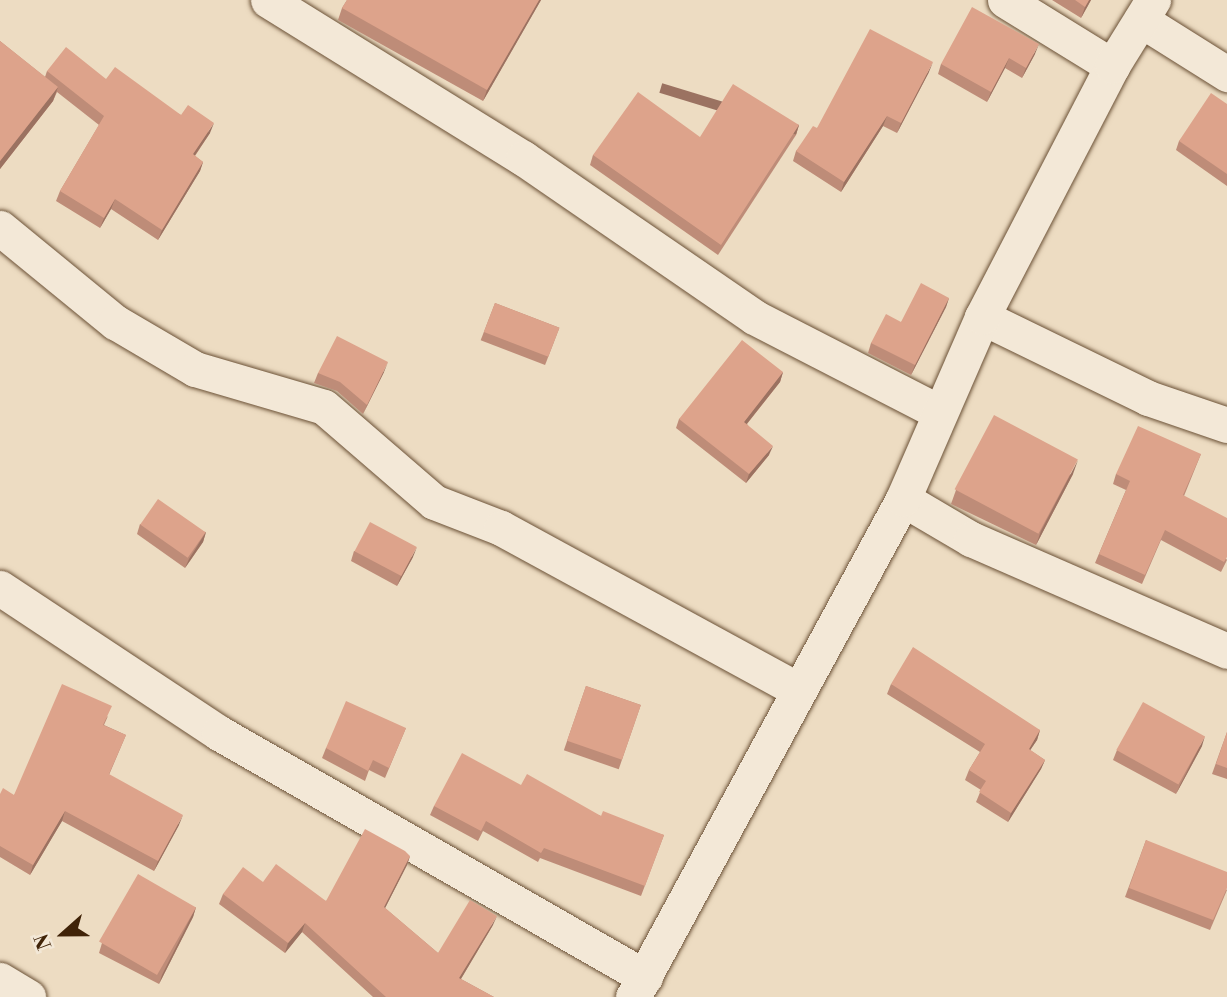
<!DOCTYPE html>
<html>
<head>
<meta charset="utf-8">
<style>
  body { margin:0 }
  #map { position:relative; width:1227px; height:997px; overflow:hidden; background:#eddcc2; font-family:"Libre Bodoni",serif }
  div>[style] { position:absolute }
  .roads { filter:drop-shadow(0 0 2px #6b5136) drop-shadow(0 0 2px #6b5136) }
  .minor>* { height:35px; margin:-17.5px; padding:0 17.5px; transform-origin:17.5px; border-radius:17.5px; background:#f3e8d7 }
  .wall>* { inset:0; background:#be8c78; transform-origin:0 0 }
  .shaded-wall>* { inset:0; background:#9b7261; transform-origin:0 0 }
  .building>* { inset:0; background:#dda38b; transform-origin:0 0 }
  span { translate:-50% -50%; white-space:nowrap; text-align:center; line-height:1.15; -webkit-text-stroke:7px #f3e8d7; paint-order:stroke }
  .north { position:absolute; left:28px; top:899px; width:70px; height:70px; -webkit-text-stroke:5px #f3e8d7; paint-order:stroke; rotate:249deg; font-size:19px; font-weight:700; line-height:28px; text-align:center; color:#402308 }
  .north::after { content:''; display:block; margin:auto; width:24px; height:32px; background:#402308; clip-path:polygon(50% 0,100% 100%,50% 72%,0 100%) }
</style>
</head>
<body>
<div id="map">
  <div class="roads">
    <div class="minor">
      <div style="left:268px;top:0;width:300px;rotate:31.8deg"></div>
      <div style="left:523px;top:158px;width:280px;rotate:34.5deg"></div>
      <div style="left:754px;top:317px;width:208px;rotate:27.2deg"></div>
      <div style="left:1005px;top:0;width:126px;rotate:31.7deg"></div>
      <div style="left:1141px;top:20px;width:102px;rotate:32.1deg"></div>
      <div style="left:0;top:228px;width:149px;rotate:39.3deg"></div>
      <div style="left:115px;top:322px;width:93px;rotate:30.4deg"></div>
      <div style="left:195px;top:369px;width:134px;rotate:16.4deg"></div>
      <div style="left:324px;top:407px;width:145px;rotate:40.8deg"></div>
      <div style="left:434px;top:502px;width:72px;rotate:21.2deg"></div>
      <div style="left:501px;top:528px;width:336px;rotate:28.6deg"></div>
      <div style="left:982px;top:317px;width:185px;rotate:26deg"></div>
      <div style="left:1148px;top:398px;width:83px;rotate:18.9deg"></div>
      <div style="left:903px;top:499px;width:79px;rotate:30.5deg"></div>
      <div style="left:971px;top:539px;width:279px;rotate:23.6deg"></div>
      <div style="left:0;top:588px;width:263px;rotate:33.5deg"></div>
      <div style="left:219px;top:733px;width:491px;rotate:29.8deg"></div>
      <div style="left:0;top:980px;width:33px;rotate:31deg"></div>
      <div style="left:633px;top:997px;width:566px;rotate:-61.53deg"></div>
      <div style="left:903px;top:499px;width:198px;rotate:-66.5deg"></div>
      <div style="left:982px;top:317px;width:283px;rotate:-62.6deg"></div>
      <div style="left:1112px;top:66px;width:78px;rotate:-58.2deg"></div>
    </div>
  </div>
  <div class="wall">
    <div style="clip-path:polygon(347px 0,541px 0,483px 101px,338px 20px,342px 8px)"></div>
    <div style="clip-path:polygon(1052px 0,1091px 0,1081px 18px)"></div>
    <div style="clip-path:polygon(0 41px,45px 77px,47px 71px,106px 79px,181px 115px,210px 133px,195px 156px,203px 162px,200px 171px,158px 240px,111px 209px,100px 228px,56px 201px,60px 191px,99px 125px,57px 92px,53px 101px,0 169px)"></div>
    <div style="clip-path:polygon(1035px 54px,1022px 78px,1005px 68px,987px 102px,938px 74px,941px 64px)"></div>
    <div style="clip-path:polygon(929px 72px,897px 133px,883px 126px,841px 192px,793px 161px,796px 151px,817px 128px)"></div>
    <div style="clip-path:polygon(1227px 104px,1227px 186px,1176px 150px,1179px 141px)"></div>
    <div style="clip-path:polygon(799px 125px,796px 135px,718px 255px,590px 165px,593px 155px,700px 137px)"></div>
    <div style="clip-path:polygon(949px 298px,946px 307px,911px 375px,868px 353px,871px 343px,901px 322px)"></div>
    <div style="left:495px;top:303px;width:69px;height:40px;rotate:21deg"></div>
    <div style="clip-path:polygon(384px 372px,363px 414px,337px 391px,314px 383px,318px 373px)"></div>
    <div style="clip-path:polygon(783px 372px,780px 382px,747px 424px,769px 455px,746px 483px,676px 428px,679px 419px)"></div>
    <div style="clip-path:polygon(1201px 454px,1184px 496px,1227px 560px,1221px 572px,1161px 540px,1142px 584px,1095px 563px,1126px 490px,1113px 484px,1116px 474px)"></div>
    <div style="clip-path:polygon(1073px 474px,1036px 545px,951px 504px,956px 490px)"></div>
    <div style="clip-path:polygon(140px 524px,206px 532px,203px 542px,185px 568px,137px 534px)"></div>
    <div style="clip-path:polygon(354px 551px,413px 557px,397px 586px,351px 561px)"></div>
    <div style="clip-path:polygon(891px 684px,1040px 730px,1037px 740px,1030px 750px,1045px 760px,1041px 769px,1008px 822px,976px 802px,981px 790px,965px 780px,969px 770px,980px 752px,887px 694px)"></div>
    <div style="left:586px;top:686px;width:58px;height:68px;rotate:19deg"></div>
    <div style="clip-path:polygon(108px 716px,104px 725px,126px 735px,109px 775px,179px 825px,154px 871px,62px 821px,30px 875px,0 857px,0 794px,14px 795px)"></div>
    <div style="clip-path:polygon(406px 728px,385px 778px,369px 770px,365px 781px,322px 758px,326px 748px)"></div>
    <div style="clip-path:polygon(1227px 732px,1227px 779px,1212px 774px)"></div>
    <div style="clip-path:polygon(1202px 746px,1176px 794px,1113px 760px,1117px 750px)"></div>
    <div style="clip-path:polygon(521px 785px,601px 816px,664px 835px,641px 896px,540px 858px,538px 862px,483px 831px,478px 841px,430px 815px,434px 806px)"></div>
    <div style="clip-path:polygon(1146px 840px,1227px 890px,1210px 930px,1125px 897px)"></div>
    <div style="clip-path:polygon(410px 856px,407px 865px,385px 908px,438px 953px,493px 925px,461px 979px,494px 997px,373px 997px,302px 932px,285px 953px,219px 904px,223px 894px,263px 882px,326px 901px)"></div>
    <div style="clip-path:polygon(196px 907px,193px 917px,159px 984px,99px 953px,102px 943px)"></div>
  </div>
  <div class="shaded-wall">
    <div style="clip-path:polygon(539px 0,541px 0,483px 101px,487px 90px)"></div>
    <div style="clip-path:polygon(1089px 0,1091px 0,1081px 18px,1085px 7px)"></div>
    <div style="clip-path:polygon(1039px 44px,1035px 54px,1022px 78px,1026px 68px)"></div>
    <div style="clip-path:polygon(1009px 58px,1005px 68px,987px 102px,991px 92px)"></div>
    <div style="clip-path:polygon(933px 62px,929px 72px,897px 133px,901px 123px)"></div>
    <div style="clip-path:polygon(58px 87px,53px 101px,0 169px,0 161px)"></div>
    <div style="clip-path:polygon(887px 116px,883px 126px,841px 192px,844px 182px)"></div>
    <div style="clip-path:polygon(214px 123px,210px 133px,189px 164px,193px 154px)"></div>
    <div style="left:799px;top:125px;width:10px;height:143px;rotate:107deg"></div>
    <div style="clip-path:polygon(203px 162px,200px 171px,158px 240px,162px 230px)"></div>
    <div style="clip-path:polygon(115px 199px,111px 209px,100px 228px,104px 218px)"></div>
    <div style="clip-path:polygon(949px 298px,946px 307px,911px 375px,915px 365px)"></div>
    <div style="clip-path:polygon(388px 362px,384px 372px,363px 414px,367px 405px)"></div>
    <div style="clip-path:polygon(783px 372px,780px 382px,741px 431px,744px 422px)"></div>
    <div style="clip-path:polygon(773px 446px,769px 455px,746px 483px,749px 474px)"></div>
    <div style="clip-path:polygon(1078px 460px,1073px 474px,1036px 545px,1041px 531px)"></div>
    <div style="clip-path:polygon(206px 532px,203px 542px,185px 568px,189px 559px)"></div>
    <div style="clip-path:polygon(417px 547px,413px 557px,397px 586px,401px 576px)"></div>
    <div style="clip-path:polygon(1040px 730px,1037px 740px,1025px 758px,1029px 749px)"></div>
    <div style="clip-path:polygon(1205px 736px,1202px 746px,1176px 794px,1180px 785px)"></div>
    <div style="clip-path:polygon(1045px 760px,1041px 769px,1008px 822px,1011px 813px)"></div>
    <div style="clip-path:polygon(65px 811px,62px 821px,30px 875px,33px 865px)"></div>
    <div style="clip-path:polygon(183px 815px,179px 825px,154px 871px,158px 861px)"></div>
    <div style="clip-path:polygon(410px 856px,407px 865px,381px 916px,384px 907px)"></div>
    <div style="clip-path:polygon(196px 907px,193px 917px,159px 984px,162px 975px)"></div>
    <div style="clip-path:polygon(497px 916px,493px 925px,456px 987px,459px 978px)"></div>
    <div style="clip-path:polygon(305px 923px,302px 932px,285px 953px,288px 943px)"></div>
  </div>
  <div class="building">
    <div style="clip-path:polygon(347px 0,539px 0,487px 90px,342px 8px)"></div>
    <div style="clip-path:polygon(1075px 0,1089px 0,1085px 7px)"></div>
    <div style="clip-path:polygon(972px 7px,1039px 44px,1026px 68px,1009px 58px,991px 92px,941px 64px)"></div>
    <div style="clip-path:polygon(870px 29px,933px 62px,901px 123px,887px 116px,844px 182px,796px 151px,813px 126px,817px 128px)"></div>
    <div style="clip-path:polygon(0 41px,58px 87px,0 161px)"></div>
    <div style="clip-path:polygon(66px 47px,106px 79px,115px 67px,181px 115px,188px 105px,214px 123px,193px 154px,203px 162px,162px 230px,115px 199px,104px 218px,60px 191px,104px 116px,47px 71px)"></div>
    <div style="clip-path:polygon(733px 84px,799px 125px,721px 245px,593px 155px,638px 92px,700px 137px)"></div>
    <div style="clip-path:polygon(1211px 93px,1227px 104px,1227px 174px,1179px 141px)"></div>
    <div style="clip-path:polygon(921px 283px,949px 298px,915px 365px,871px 343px,886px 314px,901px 322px)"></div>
    <div style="left:495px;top:303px;width:69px;height:31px;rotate:21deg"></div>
    <div style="clip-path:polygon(337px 336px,388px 362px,367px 405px,340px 382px,318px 373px)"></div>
    <div style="clip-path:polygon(742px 340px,783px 372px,744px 422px,773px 446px,749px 474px,679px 419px)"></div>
    <div style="left:994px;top:415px;width:95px;height:84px;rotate:28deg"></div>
    <div style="clip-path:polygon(1138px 426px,1201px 454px,1183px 495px,1227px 518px,1227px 557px,1224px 562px,1165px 530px,1145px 575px,1099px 554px,1130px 481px,1116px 474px)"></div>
    <div style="left:158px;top:499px;width:58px;height:31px;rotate:35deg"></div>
    <div style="left:370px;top:522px;width:53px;height:33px;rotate:28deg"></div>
    <div style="clip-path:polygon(913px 647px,1040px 730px,1029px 749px,1045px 760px,1011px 813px,979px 792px,986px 781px,969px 770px,985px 744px,891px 684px)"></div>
    <div style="clip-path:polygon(62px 684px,112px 706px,103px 725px,126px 735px,109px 774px,183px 815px,158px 861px,65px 811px,33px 865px,0 846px,0 794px,3px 788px,14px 795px)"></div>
    <div style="left:586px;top:686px;width:58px;height:58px;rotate:19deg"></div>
    <div style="clip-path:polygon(346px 701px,406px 728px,389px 768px,373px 760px,368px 771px,326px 748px)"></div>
    <div style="left:1143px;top:702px;width:71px;height:55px;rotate:29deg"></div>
    <div style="clip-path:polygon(1227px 732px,1227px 768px,1216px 764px)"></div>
    <div style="clip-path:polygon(462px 753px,521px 785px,527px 774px,601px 816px,603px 811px,664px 835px,645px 886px,544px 848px,541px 853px,486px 821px,481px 831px,434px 806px)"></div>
    <div style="clip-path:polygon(365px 829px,405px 851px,410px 856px,384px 907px,438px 953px,470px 900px,497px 916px,459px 978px,494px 997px,386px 997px,305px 923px,288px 943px,223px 894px,243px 867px,263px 882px,276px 864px,326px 901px)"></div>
    <div style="clip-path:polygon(1146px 840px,1227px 872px,1227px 888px,1213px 920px,1129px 888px)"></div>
    <div style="left:138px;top:874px;width:67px;height:78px;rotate:30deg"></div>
  </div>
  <div class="north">N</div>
</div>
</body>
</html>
